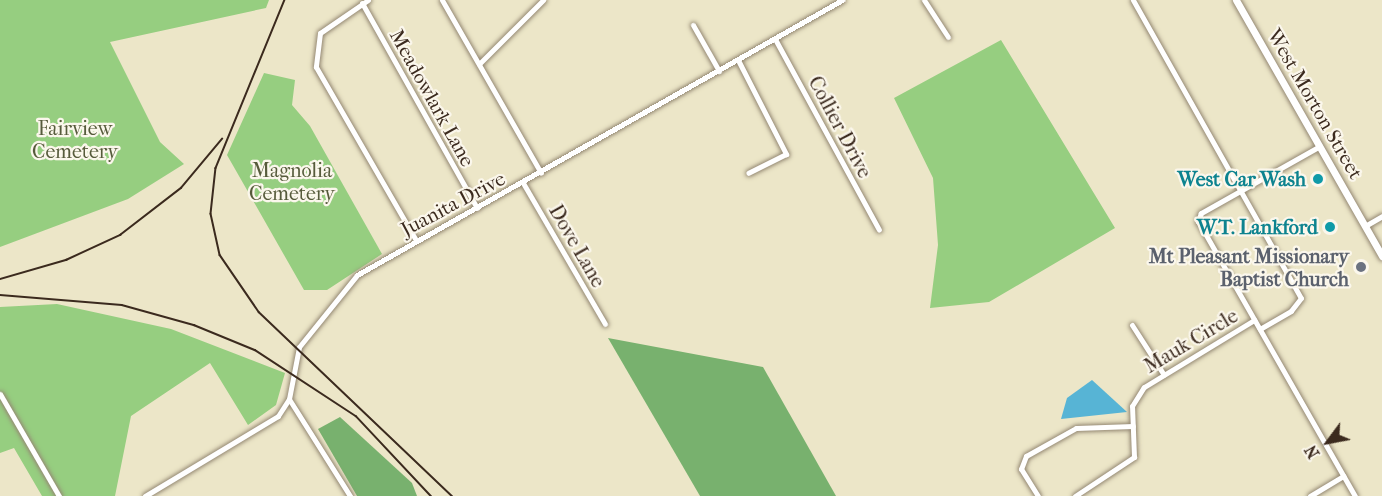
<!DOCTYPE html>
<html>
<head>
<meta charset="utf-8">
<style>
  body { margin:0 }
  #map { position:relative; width:1382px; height:496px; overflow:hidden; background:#ece6c8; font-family:"IM FELL French Canon",serif }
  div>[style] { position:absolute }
  .green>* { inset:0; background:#96ce80 }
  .forest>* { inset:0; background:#78b16e }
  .water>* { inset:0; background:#57b4d5 }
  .roads { filter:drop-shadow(0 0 2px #948873) drop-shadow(0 0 2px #948873) }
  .minor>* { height:5px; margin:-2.5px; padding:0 2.5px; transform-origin:2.5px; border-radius:2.5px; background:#fff }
  .major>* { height:7px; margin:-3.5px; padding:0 3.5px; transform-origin:3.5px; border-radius:3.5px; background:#fff }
  .rail>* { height:1.5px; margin:-0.75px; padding:0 0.75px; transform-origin:0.75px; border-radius:0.75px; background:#3b2a1e }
  .dots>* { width:16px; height:16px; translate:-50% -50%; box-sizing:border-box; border:3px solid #fbf7ec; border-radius:50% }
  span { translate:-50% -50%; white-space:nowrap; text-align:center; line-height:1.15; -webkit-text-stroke:4.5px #fbf7ec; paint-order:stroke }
  .street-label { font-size:20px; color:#3b2a1e }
  .park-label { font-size:20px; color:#565b3b }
  .culture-label { font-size:20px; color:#0d838f; font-weight:700 }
  .right { translate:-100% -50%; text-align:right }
  .worship-label { font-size:20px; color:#5b616d; font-weight:700 }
  .north { position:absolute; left:1298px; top:412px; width:60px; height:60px; -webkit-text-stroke:4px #fbf7ec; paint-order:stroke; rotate:238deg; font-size:16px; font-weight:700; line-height:24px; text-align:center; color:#3b2a1e }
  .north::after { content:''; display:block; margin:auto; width:21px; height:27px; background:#3b2a1e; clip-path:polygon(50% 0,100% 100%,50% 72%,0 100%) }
</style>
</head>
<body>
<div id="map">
  <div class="green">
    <div style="clip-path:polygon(0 0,269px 0,266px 8px,110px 42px,160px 142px,184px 164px,128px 199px,0 247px)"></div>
    <div style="clip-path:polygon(1001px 40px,1115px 228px,989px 302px,930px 308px,938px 245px,933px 178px,894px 98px)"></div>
    <div style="clip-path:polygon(264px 73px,295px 80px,292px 105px,310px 126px,382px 254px,327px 290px,304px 290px,227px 155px)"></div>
    <div style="clip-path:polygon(57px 304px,171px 329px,285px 373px,276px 405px,248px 425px,210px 363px,131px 416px,115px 496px,42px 496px,14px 448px,0 453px,0 307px)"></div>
  </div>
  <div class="forest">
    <div style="clip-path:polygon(608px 338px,763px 367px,836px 496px,700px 496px)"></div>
    <div style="clip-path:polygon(340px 417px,412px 483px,417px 496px,357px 496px,318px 429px)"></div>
  </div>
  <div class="water">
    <div style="clip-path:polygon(1092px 380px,1127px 412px,1061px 419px,1067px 398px)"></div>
  </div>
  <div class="roads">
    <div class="minor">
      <div style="left:368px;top:0;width:58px;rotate:145.5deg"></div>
      <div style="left:320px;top:33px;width:34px;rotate:97deg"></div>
      <div style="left:316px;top:67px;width:200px;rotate:60deg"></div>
      <div style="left:442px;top:0;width:199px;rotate:60.2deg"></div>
      <div style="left:924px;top:0;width:44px;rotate:57deg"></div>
      <div style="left:1133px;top:0;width:342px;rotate:60.6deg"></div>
      <div style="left:1301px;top:298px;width:16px;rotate:128deg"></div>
      <div style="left:1291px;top:311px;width:36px;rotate:150deg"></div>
      <div style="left:362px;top:3px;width:235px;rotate:60.7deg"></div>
      <div style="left:693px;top:25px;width:53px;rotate:60.5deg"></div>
      <div style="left:775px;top:39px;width:217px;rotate:61.4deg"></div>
      <div style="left:738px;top:60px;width:106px;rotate:62.9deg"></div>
      <div style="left:786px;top:154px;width:42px;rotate:153.4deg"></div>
      <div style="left:479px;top:64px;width:91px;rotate:-45deg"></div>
      <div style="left:1320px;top:146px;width:137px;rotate:150.6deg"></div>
      <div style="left:1201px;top:213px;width:9px;rotate:111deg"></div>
      <div style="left:1198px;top:221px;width:317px;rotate:60.3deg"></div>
      <div style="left:523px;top:183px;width:163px;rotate:59.8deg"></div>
      <div style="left:1365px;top:226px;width:20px;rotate:-30deg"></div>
      <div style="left:1132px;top:325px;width:59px;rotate:57.4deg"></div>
      <div style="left:0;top:394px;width:118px;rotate:60deg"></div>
      <div style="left:289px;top:399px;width:115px;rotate:57.8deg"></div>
      <div style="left:145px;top:496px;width:155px;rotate:-31deg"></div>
      <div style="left:278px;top:416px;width:20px;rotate:-57deg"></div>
      <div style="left:289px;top:399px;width:53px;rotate:-79.1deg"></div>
      <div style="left:299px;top:347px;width:92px;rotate:-51.1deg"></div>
      <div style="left:357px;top:275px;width:558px;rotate:-29.55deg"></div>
      <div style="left:1038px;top:496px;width:32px;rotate:-122deg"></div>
      <div style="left:1021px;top:469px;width:14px;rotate:-69deg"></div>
      <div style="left:1026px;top:456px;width:57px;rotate:-29.2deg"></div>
      <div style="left:1076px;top:428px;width:57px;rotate:-2deg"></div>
      <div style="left:1075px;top:496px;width:71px;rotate:-33.5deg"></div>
      <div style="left:1134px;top:457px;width:51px;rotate:-92.2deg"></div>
      <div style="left:1132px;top:406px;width:22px;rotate:-58deg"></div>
      <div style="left:1144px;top:387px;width:129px;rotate:-31.3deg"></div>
      <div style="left:1310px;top:496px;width:39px;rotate:-31deg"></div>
    </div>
    <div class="major">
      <div style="left:1236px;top:0;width:295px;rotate:60.3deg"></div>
    </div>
  </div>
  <div class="rail">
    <div style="left:285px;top:0;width:182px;rotate:112.3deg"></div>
    <div style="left:216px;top:168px;width:46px;rotate:96.2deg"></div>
    <div style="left:211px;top:214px;width:42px;rotate:77.6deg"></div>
    <div style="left:220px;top:255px;width:69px;rotate:55.6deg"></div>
    <div style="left:259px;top:312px;width:267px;rotate:43.6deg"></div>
    <div style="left:0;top:279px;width:69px;rotate:-16.1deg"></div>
    <div style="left:66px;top:260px;width:60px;rotate:-24.8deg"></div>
    <div style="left:120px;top:235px;width:77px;rotate:-37.6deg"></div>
    <div style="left:181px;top:188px;width:64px;rotate:-50.1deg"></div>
    <div style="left:0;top:295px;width:122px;rotate:4.7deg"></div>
    <div style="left:122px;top:305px;width:75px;rotate:15.5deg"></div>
    <div style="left:194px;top:325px;width:66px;rotate:22.3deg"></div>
    <div style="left:255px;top:350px;width:121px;rotate:33.2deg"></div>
    <div style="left:356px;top:416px;width:110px;rotate:46.8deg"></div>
  </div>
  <div class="dots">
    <div style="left:1318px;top:179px;background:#0f9aa8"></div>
    <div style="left:1330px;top:227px;background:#0f9aa8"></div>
    <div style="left:1361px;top:267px;background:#6b7280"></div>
  </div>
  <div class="street-label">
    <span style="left:432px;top:98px;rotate:61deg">Meadowlark Lane</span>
    <span style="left:1315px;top:104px;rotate:60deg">West Morton Street</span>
    <span style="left:840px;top:127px;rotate:62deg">Collier Drive</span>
    <span style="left:453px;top:204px;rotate:-28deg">Juanita Drive</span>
    <span style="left:577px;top:246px;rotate:60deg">Dove Lane</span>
    <span style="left:1191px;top:341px;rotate:-31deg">Mauk Circle</span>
  </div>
  <div class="park-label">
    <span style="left:75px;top:140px">Fairview<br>Cemetery</span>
    <span style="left:292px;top:182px">Magnolia<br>Cemetery</span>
  </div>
  <div class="culture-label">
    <span class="right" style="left:1306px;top:179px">West Car Wash</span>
    <span class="right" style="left:1318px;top:227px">W.T. Lankford</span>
  </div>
  <div class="worship-label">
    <span class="right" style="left:1349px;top:268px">Mt Pleasant Missionary<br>Baptist Church</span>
  </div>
  <div class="north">N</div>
</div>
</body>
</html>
